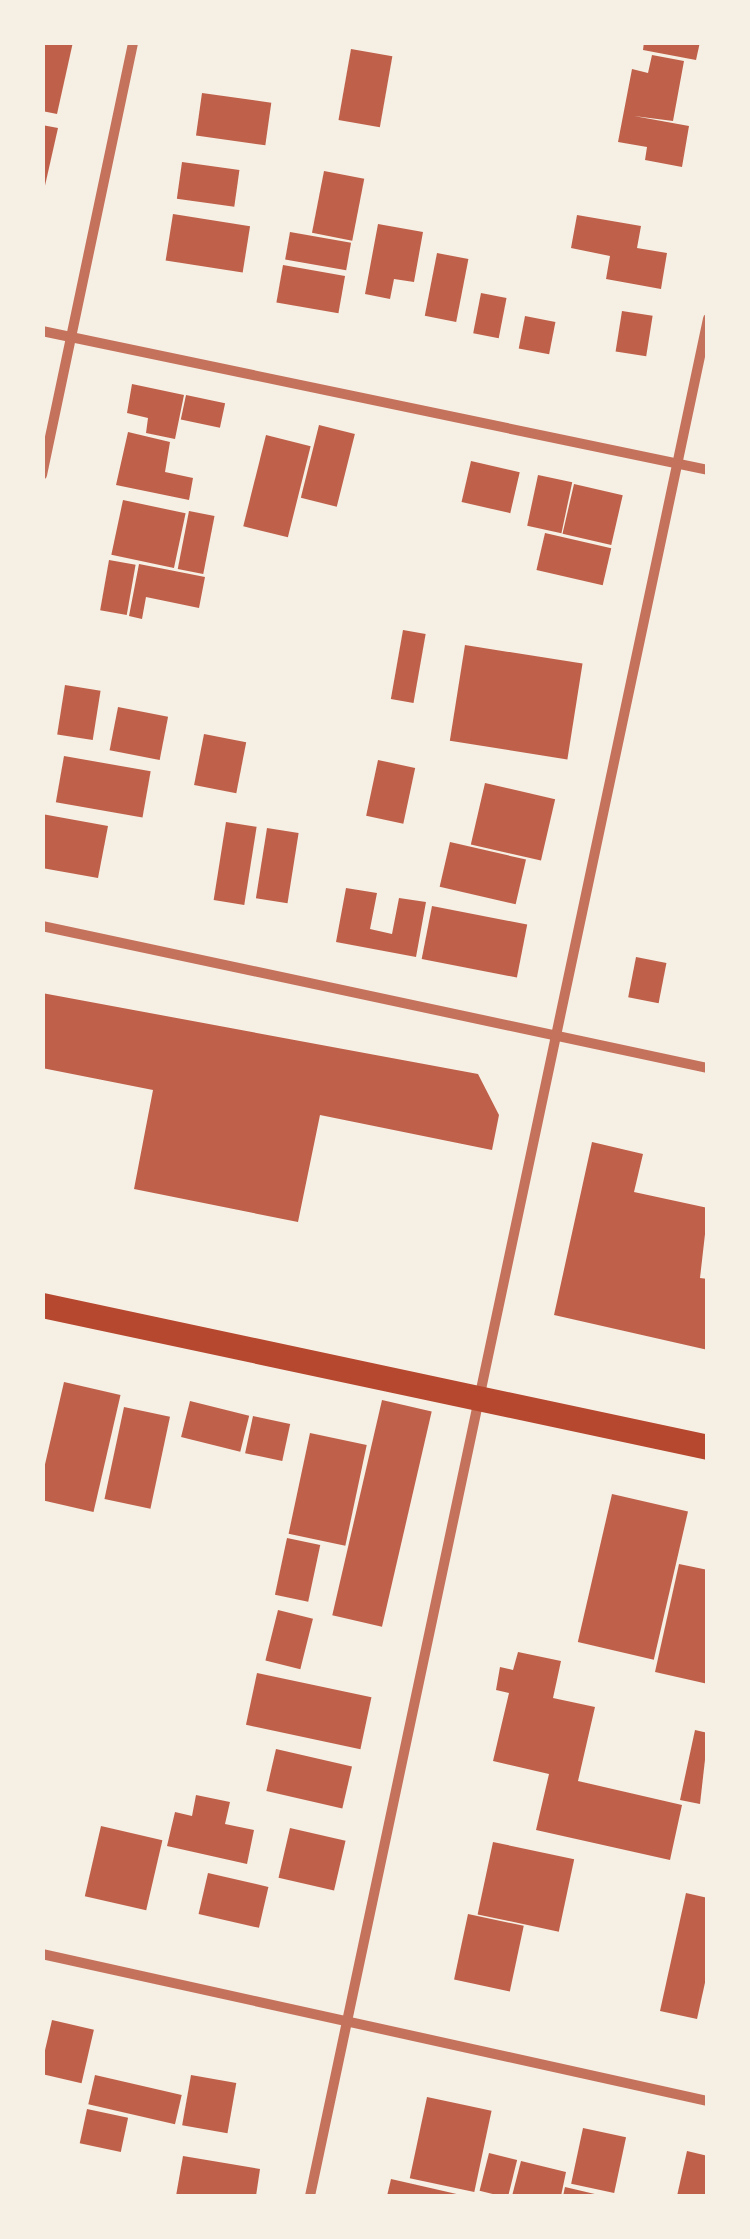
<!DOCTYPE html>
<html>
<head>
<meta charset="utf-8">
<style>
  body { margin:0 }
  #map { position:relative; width:750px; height:2239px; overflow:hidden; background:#f6efe4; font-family:"Varela Round",sans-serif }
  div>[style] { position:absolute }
  .building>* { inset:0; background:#bf614a; transform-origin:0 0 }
  .minor>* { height:10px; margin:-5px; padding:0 5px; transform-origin:5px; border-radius:5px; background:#c5725c }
  .primary>* { height:25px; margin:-12.5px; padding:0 12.5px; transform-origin:12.5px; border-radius:12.5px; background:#b5482f }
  span { translate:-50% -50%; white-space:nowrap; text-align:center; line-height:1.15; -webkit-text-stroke:9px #f6efe4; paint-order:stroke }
  .frame { position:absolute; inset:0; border:45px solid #f6efe4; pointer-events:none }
</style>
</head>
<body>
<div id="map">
  <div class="building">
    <div style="clip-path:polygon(42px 42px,73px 42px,57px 114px,42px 111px)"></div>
    <div style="clip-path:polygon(644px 42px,700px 42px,696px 60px,643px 50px)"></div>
    <div style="left:351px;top:49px;width:42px;height:72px;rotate:10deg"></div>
    <div style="clip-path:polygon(652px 55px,684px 61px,673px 121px,634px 116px,689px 126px,682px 167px,645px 160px,647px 147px,618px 142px,632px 69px,648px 73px)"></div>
    <div style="left:202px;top:93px;width:70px;height:43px;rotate:8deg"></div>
    <div style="clip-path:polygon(42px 125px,58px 128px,44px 190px,42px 189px)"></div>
    <div style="left:182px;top:162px;width:58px;height:37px;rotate:8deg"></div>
    <div style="left:324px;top:171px;width:41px;height:63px;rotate:11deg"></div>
    <div style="left:173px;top:214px;width:78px;height:47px;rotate:9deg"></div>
    <div style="clip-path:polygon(577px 215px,641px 226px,637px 248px,667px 253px,661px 289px,606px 279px,610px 256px,571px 248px)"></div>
    <div style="clip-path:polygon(378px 224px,423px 232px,414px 282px,394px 279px,390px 299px,365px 294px)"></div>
    <div style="left:290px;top:232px;width:62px;height:28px;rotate:10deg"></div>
    <div style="left:437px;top:253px;width:32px;height:64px;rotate:11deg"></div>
    <div style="left:283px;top:265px;width:63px;height:38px;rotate:10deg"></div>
    <div style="left:481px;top:293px;width:26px;height:41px;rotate:11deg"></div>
    <div style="left:622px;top:311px;width:31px;height:41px;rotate:9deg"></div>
    <div style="left:525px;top:316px;width:31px;height:33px;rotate:11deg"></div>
    <div style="clip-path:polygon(132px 384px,184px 395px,175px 439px,146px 433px,148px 418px,127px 413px)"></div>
    <div style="left:186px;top:395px;width:40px;height:25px;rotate:12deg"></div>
    <div style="left:319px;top:425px;width:37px;height:75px;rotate:14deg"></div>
    <div style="clip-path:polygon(128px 432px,170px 442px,165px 472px,193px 478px,189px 500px,116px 485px)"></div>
    <div style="left:266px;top:435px;width:46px;height:94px;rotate:14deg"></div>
    <div style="left:471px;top:461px;width:50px;height:42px;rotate:13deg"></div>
    <div style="left:538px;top:475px;width:35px;height:52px;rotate:12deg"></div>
    <div style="left:574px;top:484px;width:50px;height:51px;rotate:13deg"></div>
    <div style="left:123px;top:500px;width:64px;height:56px;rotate:12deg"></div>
    <div style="left:189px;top:511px;width:26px;height:59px;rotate:11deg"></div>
    <div style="left:545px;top:533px;width:68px;height:38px;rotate:13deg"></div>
    <div style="left:109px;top:560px;width:27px;height:51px;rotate:10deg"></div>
    <div style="clip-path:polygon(139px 564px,205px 577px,199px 608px,146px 597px,142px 619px,129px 616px)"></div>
    <div style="left:403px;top:630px;width:23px;height:70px;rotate:10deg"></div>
    <div style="left:465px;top:645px;width:119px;height:97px;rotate:9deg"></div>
    <div style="left:65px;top:685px;width:36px;height:50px;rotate:9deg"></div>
    <div style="left:118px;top:707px;width:51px;height:44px;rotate:11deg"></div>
    <div style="left:204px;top:734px;width:43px;height:52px;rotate:11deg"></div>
    <div style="left:64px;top:756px;width:88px;height:47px;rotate:10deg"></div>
    <div style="left:378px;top:760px;width:38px;height:57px;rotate:12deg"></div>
    <div style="left:485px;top:783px;width:72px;height:63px;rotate:13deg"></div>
    <div style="clip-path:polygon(42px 814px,108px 826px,98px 878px,42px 868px)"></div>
    <div style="left:226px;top:822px;width:31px;height:79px;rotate:9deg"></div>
    <div style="left:267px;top:828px;width:32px;height:71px;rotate:9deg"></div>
    <div style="left:450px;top:842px;width:78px;height:46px;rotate:13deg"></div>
    <div style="clip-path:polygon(346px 888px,377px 893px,370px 929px,392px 934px,399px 898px,426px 902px,416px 957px,336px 942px)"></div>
    <div style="left:432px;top:906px;width:97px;height:54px;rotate:11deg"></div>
    <div style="left:636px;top:957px;width:31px;height:41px;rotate:11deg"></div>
    <div style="clip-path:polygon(42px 993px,478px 1074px,499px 1115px,492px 1150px,320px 1115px,298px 1222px,134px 1189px,153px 1090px,42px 1068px)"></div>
    <div style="clip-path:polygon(592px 1142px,643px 1154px,634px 1192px,708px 1208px,700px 1278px,708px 1279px,708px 1350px,554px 1315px)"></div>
    <div style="left:64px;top:1382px;width:58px;height:120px;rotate:13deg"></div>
    <div style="left:382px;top:1400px;width:51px;height:221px;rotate:13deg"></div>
    <div style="left:190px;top:1401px;width:61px;height:37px;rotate:14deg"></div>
    <div style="left:124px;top:1407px;width:47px;height:94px;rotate:12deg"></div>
    <div style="left:253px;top:1416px;width:38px;height:38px;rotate:12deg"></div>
    <div style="left:310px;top:1433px;width:58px;height:103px;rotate:12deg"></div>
    <div style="left:612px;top:1494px;width:78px;height:152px;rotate:13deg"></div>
    <div style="left:287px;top:1538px;width:34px;height:58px;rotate:12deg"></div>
    <div style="clip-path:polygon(679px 1564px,708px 1570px,708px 1684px,655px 1672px)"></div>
    <div style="left:278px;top:1610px;width:36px;height:52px;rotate:14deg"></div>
    <div style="clip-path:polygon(518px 1652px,561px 1661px,553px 1698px,595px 1707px,578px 1781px,682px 1805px,670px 1860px,536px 1830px,549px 1774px,493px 1761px,509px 1693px,496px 1690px,500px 1667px,513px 1670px)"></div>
    <div style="left:257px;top:1673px;width:117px;height:53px;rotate:12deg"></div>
    <div style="clip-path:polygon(695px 1730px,708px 1733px,700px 1804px,680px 1800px)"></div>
    <div style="left:276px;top:1749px;width:78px;height:43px;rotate:13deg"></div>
    <div style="clip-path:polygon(196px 1795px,230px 1802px,225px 1824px,254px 1830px,247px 1864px,167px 1846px,175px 1812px,192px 1816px)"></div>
    <div style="left:101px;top:1826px;width:63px;height:72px;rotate:13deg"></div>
    <div style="left:290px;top:1828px;width:57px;height:51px;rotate:13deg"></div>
    <div style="left:493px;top:1842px;width:83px;height:74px;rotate:12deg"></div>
    <div style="left:208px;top:1873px;width:62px;height:42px;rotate:13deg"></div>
    <div style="clip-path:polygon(686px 1893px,708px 1898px,708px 1969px,697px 2019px,660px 2011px)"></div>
    <div style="left:468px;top:1914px;width:57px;height:67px;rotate:12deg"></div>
    <div style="left:52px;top:2020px;width:43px;height:55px;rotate:13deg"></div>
    <div style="left:95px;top:2075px;width:89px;height:30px;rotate:13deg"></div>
    <div style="left:191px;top:2075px;width:46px;height:51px;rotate:10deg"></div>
    <div style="left:427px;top:2097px;width:66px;height:83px;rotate:12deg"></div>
    <div style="left:87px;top:2109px;width:42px;height:35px;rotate:12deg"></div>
    <div style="left:583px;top:2128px;width:44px;height:57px;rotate:12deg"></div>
    <div style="clip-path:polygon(687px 2151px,708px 2156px,708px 2196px,677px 2196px)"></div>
    <div style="left:489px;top:2153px;width:29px;height:39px;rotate:14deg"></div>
    <div style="clip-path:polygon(183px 2156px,260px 2169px,256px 2196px,176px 2196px)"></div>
    <div style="clip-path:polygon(521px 2161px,566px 2172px,561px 2196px,512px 2196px)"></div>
    <div style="clip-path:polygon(391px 2179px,461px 2195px,461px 2196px,387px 2196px)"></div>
    <div style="clip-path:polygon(565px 2187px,599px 2195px,599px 2196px,563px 2196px)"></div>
  </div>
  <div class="minor">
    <div style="left:42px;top:331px;width:680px;rotate:11.79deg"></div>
    <div style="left:42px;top:475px;width:442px;rotate:-78.1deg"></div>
    <div style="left:42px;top:926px;width:681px;rotate:12.04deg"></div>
    <div style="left:42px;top:1954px;width:682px;rotate:12.45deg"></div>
    <div style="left:310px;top:2196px;width:1919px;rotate:-78.03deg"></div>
  </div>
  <div class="primary">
    <div style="left:42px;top:1305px;width:681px;rotate:12.04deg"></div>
  </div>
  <div class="frame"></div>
</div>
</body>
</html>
